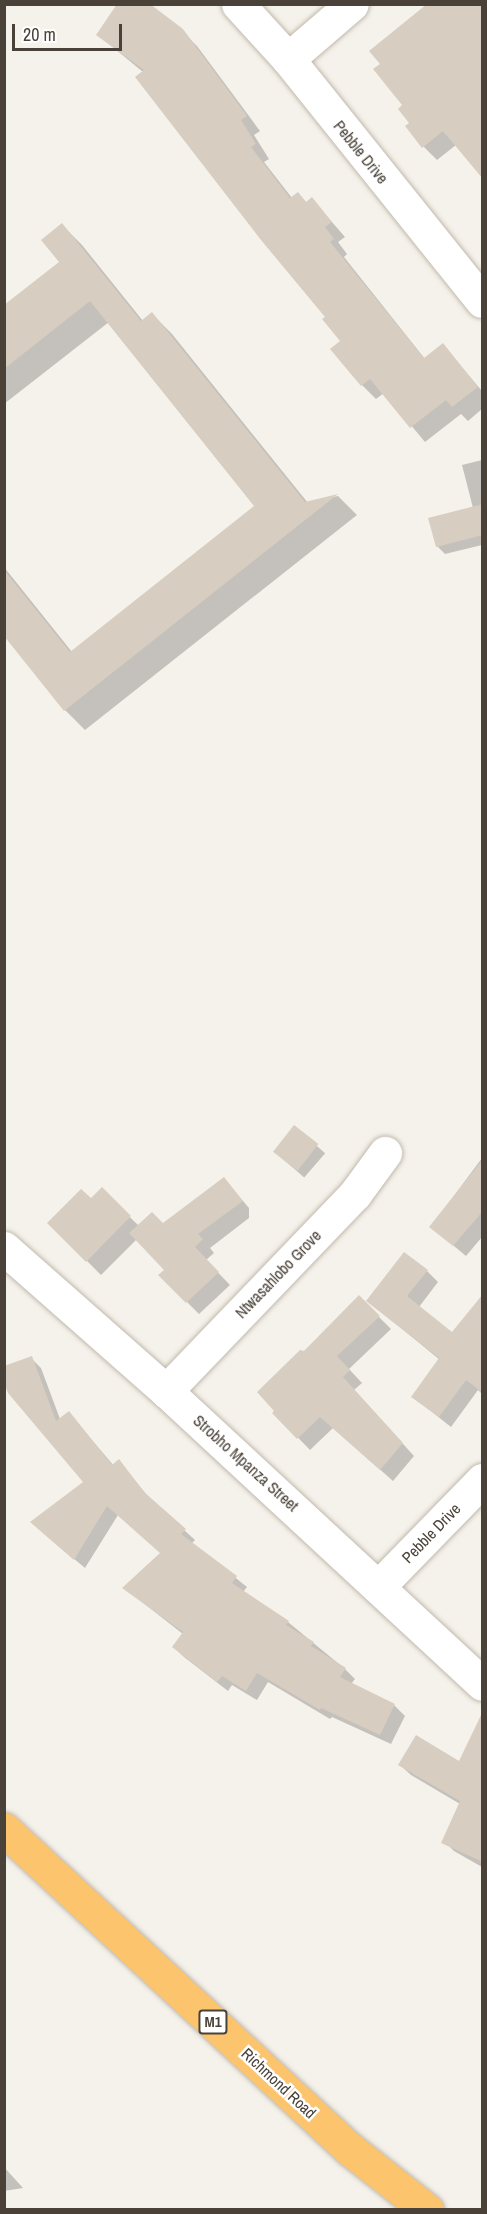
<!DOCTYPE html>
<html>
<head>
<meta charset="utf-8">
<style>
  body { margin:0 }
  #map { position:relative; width:487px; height:2214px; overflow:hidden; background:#f5f2eb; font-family:"Archivo Narrow",sans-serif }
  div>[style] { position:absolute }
  .shadow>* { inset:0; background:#0003; transform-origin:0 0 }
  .building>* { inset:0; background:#d7cdc0; transform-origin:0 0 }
  .roads { filter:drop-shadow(0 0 2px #c1b9ad) drop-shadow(0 0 2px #c1b9ad) }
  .minor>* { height:33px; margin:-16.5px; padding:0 16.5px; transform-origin:16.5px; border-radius:16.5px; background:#fff }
  .highway>* { height:33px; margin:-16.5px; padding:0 16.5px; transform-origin:16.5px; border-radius:16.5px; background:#fdc46e }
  span { translate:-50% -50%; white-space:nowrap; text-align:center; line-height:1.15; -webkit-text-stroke:5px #fff; paint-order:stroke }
  .shield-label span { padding:2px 4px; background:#fff; border:2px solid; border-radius:4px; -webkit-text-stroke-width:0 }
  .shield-label { font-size:15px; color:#4a4239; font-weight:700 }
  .street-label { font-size:16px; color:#4a4239 }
  .frame { position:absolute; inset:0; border:6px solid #4a4239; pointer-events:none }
  .scale { position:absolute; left:12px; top:24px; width:110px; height:27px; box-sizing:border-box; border:3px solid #4a4239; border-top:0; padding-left:8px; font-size:18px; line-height:21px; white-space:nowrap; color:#4a4239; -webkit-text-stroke:4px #fff; paint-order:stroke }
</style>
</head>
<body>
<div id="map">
  <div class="shadow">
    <div style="clip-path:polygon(182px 31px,197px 46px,260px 131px,254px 135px,269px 159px,264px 162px,292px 198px,298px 194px,307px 203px,312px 199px,345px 237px,338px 242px,347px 254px,344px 257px,425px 359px,443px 345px,482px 391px,482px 409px,468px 421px,461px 414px,425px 442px,384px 393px,376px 399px,362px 385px,333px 349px,342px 341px,327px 317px,143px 72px,98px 35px)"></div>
    <div style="clip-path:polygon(382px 64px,456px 145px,437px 160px,424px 147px)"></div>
    <div style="clip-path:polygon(62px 225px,82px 245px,143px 321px,152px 314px,172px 334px,308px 503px,338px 496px,357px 515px,85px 730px,65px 710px,4px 634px,4px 567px,72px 652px,256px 506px,109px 322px,4px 404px,4px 307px,61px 262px)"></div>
    <div style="clip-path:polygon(482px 460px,482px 545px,445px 554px,437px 546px,473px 508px,462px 465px)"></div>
    <div style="left:295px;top:1127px;width:40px;height:32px;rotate:41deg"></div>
    <div style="clip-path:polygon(482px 1158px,482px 1237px,466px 1256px,431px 1227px)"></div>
    <div style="clip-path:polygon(224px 1179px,249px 1208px,249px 1218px,210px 1248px,214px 1253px,206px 1260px,230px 1285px,199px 1314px,160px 1275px,166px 1270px,137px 1239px,101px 1275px,49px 1223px,91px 1200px,102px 1190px,139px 1226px,163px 1225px)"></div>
    <div style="clip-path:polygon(427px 1271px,438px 1282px,419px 1307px,452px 1334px,482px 1306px,482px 1394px,478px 1390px,451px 1427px,413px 1397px,440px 1360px,368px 1301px)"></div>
    <div style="clip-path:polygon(359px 1297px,391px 1329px,349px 1369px,362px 1383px,354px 1390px,414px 1456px,393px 1481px,333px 1428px,310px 1450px,274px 1413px,304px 1353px)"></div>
    <div style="clip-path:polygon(31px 1358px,41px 1368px,60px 1419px,69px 1413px,114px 1466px,119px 1461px,151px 1500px,195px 1540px,192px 1543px,247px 1587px,243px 1592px,288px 1622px,345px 1669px,355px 1679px,351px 1684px,395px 1706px,405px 1716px,391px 1744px,332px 1717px,330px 1719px,268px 1682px,257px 1700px,232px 1685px,228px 1691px,184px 1657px,174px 1647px,183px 1634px,124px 1588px,162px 1554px,118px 1515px,85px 1568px,42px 1532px,85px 1482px,9px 1392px)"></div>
    <div style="clip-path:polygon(482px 1758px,482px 1867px,454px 1851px,443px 1840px,460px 1804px,411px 1775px,400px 1765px,460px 1763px)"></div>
    <div style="clip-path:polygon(4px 2167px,23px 2188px,4px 2191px)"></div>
  </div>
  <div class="building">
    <div style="clip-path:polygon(117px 4px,150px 4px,183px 29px,247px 116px,241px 120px,256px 144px,251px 147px,290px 198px,298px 192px,306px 202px,312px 197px,332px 222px,325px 227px,334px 239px,330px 242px,424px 358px,443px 343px,478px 387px,452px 407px,446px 400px,410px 428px,370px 379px,361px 386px,330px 349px,340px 341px,322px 319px,325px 317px,261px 240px,135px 77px,144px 70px,96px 35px)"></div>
    <div style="clip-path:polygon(427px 4px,483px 4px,483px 179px,443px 131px,422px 148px,405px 126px,409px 123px,398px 109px,402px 105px,373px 69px,380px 64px,369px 51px)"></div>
    <div style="clip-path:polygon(62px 223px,141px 321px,152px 312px,305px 502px,338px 494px,64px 711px,4px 636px,4px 570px,70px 652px,254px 506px,90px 301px,4px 369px,4px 305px,59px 262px,41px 240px)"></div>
    <div style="clip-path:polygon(483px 504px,483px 535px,436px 547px,428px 518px)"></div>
    <div style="left:294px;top:1125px;width:31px;height:34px;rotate:38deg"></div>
    <div style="clip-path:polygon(483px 1159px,483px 1211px,453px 1246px,429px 1227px)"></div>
    <div style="clip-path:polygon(224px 1177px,243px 1201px,198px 1234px,203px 1239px,195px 1247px,219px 1272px,186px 1303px,158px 1275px,164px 1270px,129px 1233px,152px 1212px,163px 1223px)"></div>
    <div style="clip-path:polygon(102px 1187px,131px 1216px,86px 1262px,47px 1223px,81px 1189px,91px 1198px)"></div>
    <div style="clip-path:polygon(404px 1252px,428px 1270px,407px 1296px,452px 1332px,483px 1294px,483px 1393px,466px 1380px,439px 1417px,411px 1397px,439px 1358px,366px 1301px)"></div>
    <div style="clip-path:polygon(359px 1295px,380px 1316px,337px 1356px,350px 1370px,343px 1377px,403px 1443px,380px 1470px,320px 1417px,297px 1439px,272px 1413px,274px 1411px,257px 1392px,300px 1350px,304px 1351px)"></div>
    <div style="clip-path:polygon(32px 1356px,56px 1421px,69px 1411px,112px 1465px,119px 1459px,144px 1492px,186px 1529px,181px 1534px,237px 1576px,232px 1583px,289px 1621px,286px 1625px,314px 1642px,311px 1646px,346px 1668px,340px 1677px,395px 1704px,380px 1735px,321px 1708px,320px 1710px,257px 1673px,246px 1691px,222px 1676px,217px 1682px,172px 1647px,183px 1632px,122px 1588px,160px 1553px,107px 1506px,74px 1560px,30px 1522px,83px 1482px,8px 1393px,4px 1383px,4px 1366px)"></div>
    <div style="clip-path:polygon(483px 1711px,483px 1862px,441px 1843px,460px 1801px,398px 1765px,416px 1735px,459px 1761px)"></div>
  </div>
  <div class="roads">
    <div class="minor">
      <div style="left:238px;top:4px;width:74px;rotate:47.7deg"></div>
      <div style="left:288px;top:59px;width:310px;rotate:51.3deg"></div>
      <div style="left:288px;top:59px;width:84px;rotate:-40.7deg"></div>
      <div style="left:4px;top:1248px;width:216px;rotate:41.4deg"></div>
      <div style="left:166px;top:1391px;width:431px;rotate:42.8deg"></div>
      <div style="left:166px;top:1391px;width:273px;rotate:-46.2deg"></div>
      <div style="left:355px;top:1194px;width:51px;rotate:-53.8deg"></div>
      <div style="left:379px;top:1586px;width:148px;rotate:-45.8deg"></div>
    </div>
    <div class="highway">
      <div style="left:4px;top:1829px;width:473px;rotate:42.8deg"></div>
      <div style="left:351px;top:2150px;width:97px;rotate:38.3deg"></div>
    </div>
  </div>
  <div class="shield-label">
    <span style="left:213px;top:2022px">M1</span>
  </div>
  <div class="street-label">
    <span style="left:361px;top:152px;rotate:51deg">Pebble Drive</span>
    <span style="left:278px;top:1274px;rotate:-46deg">Ntwasahlobo Grove</span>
    <span style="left:246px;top:1463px;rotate:42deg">Strobho Mpanza Street</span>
    <span style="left:431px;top:1533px;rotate:-46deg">Pebble Drive</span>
    <span style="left:279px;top:2083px;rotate:43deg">Richmond Road</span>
  </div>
  <div class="frame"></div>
  <div class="scale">20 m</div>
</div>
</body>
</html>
